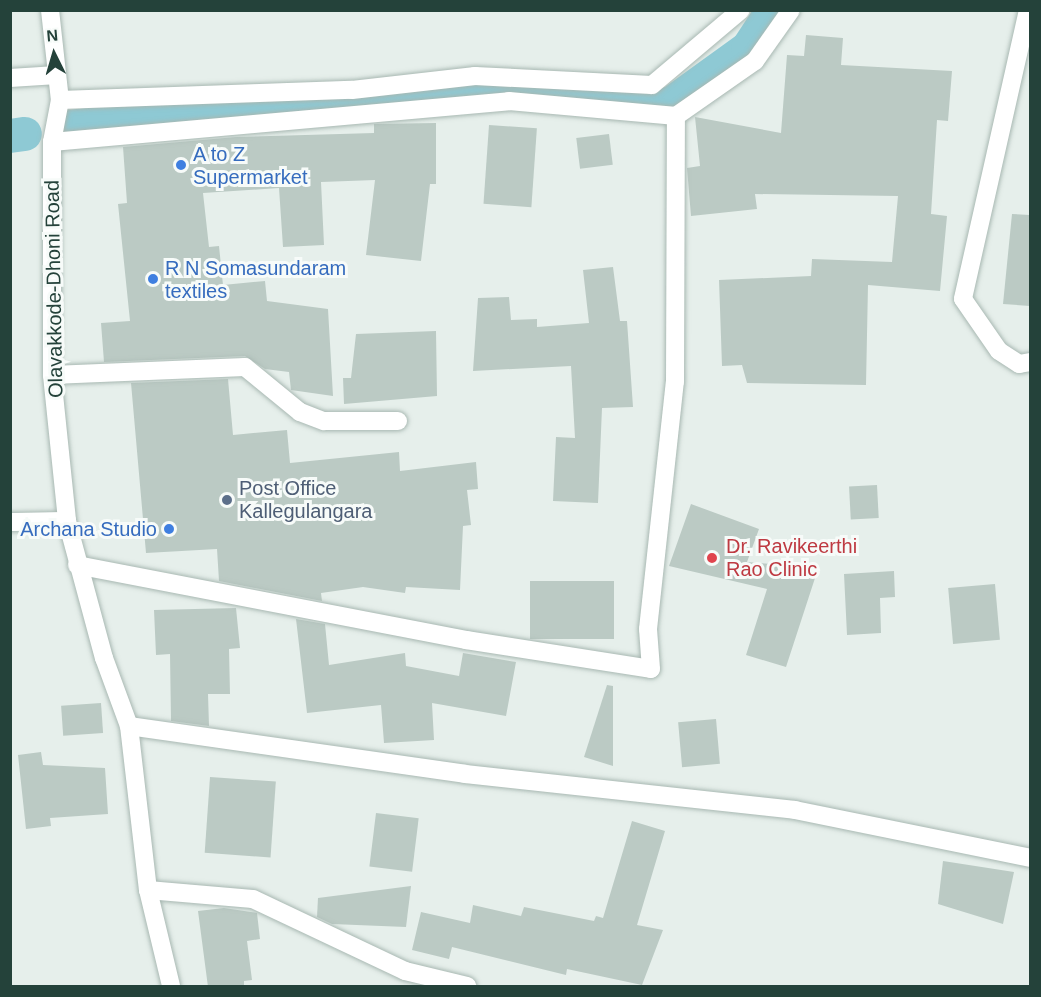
<!DOCTYPE html>
<html>
<head>
<meta charset="utf-8">
<style>
  body { margin:0 }
  #map { position:relative; width:1041px; height:997px; overflow:hidden; background:#e6efeb; font-family:Helvetica,sans-serif }
  div>[style] { position:absolute }
  .canal>* { height:34px; margin:-17px; padding:0 17px; transform-origin:17px; border-radius:17px; background:#8ec9d4 }
  .building>* { inset:0; background:#bbcac4; transform-origin:0 0 }
  .roads { filter:drop-shadow(0 0 2px #a8b8b2) drop-shadow(0 0 2px #a8b8b2) }
  .street>* { height:18px; margin:-9px; padding:0 9px; transform-origin:9px; border-radius:9px; background:#fff }
  .secondary>* { height:18px; margin:-9px; padding:0 9px; transform-origin:9px; border-radius:9px; background:#fff }
  .dots>* { width:16px; height:16px; translate:-50% -50%; box-sizing:border-box; border:3px solid #f7fbf9; border-radius:50% }
  span { translate:-50% -50%; white-space:nowrap; text-align:center; line-height:1.15; -webkit-text-stroke:6px #f7fbf9; paint-order:stroke }
  .shop-label { font-size:20px; color:#366cbe }
  .left { translate:0 -50%; text-align:left }
  .right { translate:-100% -50%; text-align:right }
  .street-label { font-size:20px; color:#24423a }
  .service-label { font-size:20px; color:#4e5e75 }
  .health-label { font-size:20px; color:#be3a42 }
  .frame { position:absolute; inset:0; border:12px solid #24423a; pointer-events:none }
  .north { position:absolute; left:24px; top:24px; width:60px; height:60px; -webkit-text-stroke:4px #f7fbf9; paint-order:stroke; rotate:355deg; font-size:16px; font-weight:700; line-height:24px; text-align:center; color:#24423a }
  .north::after { content:''; display:block; margin:auto; width:21px; height:27px; background:#24423a; clip-path:polygon(50% 0,100% 100%,50% 72%,0 100%) }
</style>
</head>
<body>
<div id="map">
  <div class="canal">
    <div style="left:68px;top:127px;width:187px;rotate:-7deg"></div>
    <div style="left:254px;top:104px;width:254px;rotate:-2.7deg"></div>
    <div style="left:508px;top:92px;width:162px;rotate:4.6deg"></div>
    <div style="left:669px;top:105px;width:97px;rotate:-35.8deg"></div>
    <div style="left:748px;top:48px;width:45px;rotate:-56.7deg"></div>
    <div style="left:10px;top:136px;width:15px;rotate:-8deg"></div>
  </div>
  <div class="building">
    <div style="clip-path:polygon(806px 35px,843px 38px,841px 65px,952px 71px,948px 121px,937px 120px,931px 214px,947px 216px,940px 291px,868px 285px,866px 385px,747px 383px,742px 365px,722px 366px,719px 280px,811px 276px,812px 259px,892px 262px,898px 196px,755px 194px,757px 209px,691px 216px,687px 168px,700px 166px,695px 117px,781px 133px,787px 55px,804px 56px)"></div>
    <div style="clip-path:polygon(436px 123px,436px 184px,430px 184px,421px 261px,366px 255px,375px 180px,321px 182px,324px 245px,283px 247px,279px 188px,203px 193px,209px 247px,219px 246px,223px 285px,265px 281px,267px 301px,328px 309px,333px 396px,291px 390px,289px 372px,265px 369px,245px 356px,104px 362px,101px 323px,130px 321px,118px 204px,127px 203px,123px 147px,236px 137px,374px 133px,374px 124px)"></div>
    <div style="left:489px;top:125px;width:48px;height:79px;rotate:4deg"></div>
    <div style="left:609px;top:134px;width:31px;height:33px;rotate:83deg"></div>
    <div style="clip-path:polygon(1012px 214px,1030px 215px,1030px 306px,1003px 304px)"></div>
    <div style="clip-path:polygon(613px 267px,620px 321px,627px 321px,633px 407px,602px 408px,598px 503px,553px 501px,556px 437px,575px 438px,571px 366px,473px 371px,478px 298px,509px 297px,511px 320px,537px 319px,537px 327px,589px 323px,583px 270px)"></div>
    <div style="clip-path:polygon(436px 331px,437px 396px,344px 404px,343px 378px,351px 378px,356px 334px)"></div>
    <div style="clip-path:polygon(228px 379px,233px 435px,287px 430px,290px 463px,399px 452px,400px 471px,476px 462px,478px 489px,467px 490px,471px 525px,463px 526px,460px 590px,406px 587px,405px 593px,363px 587px,321px 593px,322px 601px,219px 581px,217px 549px,146px 553px,131px 383px)"></div>
    <div style="left:877px;top:485px;width:33px;height:28px;rotate:87deg"></div>
    <div style="clip-path:polygon(691px 504px,759px 529px,747px 562px,807px 567px,806px 576px,816px 575px,786px 667px,746px 655px,767px 589px,669px 566px)"></div>
    <div style="clip-path:polygon(894px 571px,895px 597px,880px 598px,881px 633px,847px 635px,844px 574px)"></div>
    <div style="left:530px;top:581px;width:84px;height:58px"></div>
    <div style="left:995px;top:584px;width:56px;height:47px;rotate:85deg"></div>
    <div style="clip-path:polygon(236px 608px,240px 648px,229px 649px,230px 694px,208px 694px,209px 726px,171px 721px,170px 654px,156px 655px,154px 610px)"></div>
    <div style="clip-path:polygon(296px 619px,325px 624px,329px 665px,405px 653px,406px 666px,459px 676px,463px 653px,516px 662px,506px 716px,432px 703px,434px 740px,384px 743px,381px 705px,307px 713px)"></div>
    <div style="clip-path:polygon(607px 685px,613px 686px,613px 766px,584px 757px)"></div>
    <div style="left:101px;top:703px;width:30px;height:40px;rotate:86deg"></div>
    <div style="left:716px;top:719px;width:45px;height:38px;rotate:85deg"></div>
    <div style="clip-path:polygon(41px 752px,43px 765px,105px 768px,108px 814px,50px 818px,51px 826px,26px 829px,18px 755px)"></div>
    <div style="left:210px;top:777px;width:66px;height:76px;rotate:4deg"></div>
    <div style="left:376px;top:813px;width:43px;height:54px;rotate:7deg"></div>
    <div style="clip-path:polygon(632px 821px,665px 831px,637px 925px,663px 930px,642px 985px,567px 969px,566px 975px,452px 947px,449px 959px,412px 950px,421px 912px,470px 923px,473px 905px,521px 916px,524px 907px,594px 921px,596px 916px,603px 918px)"></div>
    <div style="clip-path:polygon(943px 861px,1014px 872px,1003px 924px,938px 904px)"></div>
    <div style="clip-path:polygon(411px 886px,406px 927px,332px 924px,317px 917px,318px 898px)"></div>
    <div style="clip-path:polygon(224px 908px,257px 913px,260px 939px,247px 941px,252px 980px,244px 981px,244px 987px,208px 987px,198px 911px)"></div>
  </div>
  <div class="roads">
    <div class="street">
      <div style="left:1028px;top:10px;width:296px;rotate:102.7deg"></div>
      <div style="left:963px;top:299px;width:63px;rotate:55.3deg"></div>
      <div style="left:999px;top:351px;width:24px;rotate:33deg"></div>
      <div style="left:1019px;top:364px;width:11px;rotate:-10deg"></div>
      <div style="left:10px;top:78px;width:47px;rotate:-3.7deg"></div>
      <div style="left:60px;top:100px;width:292px;rotate:-2deg"></div>
      <div style="left:352px;top:90px;width:124px;rotate:-6.5deg"></div>
      <div style="left:475px;top:76px;width:177px;rotate:2.9deg"></div>
      <div style="left:652px;top:85px;width:116px;rotate:-40.1deg"></div>
      <div style="left:52px;top:142px;width:459px;rotate:-5.1deg"></div>
      <div style="left:509px;top:101px;width:168px;rotate:5.1deg"></div>
      <div style="left:676px;top:116px;width:96px;rotate:-34.8deg"></div>
      <div style="left:755px;top:61px;width:62px;rotate:-54.8deg"></div>
      <div style="left:52px;top:375px;width:193px;rotate:-2.4deg"></div>
      <div style="left:245px;top:367px;width:71px;rotate:39.3deg"></div>
      <div style="left:300px;top:412px;width:26px;rotate:21deg"></div>
      <div style="left:324px;top:421px;width:74px"></div>
      <div style="left:10px;top:522px;width:57px;rotate:-1deg"></div>
      <div style="left:77px;top:565px;width:396px;rotate:10.9deg"></div>
      <div style="left:466px;top:640px;width:187px;rotate:8.9deg"></div>
      <div style="left:651px;top:669px;width:40px;rotate:-94.3deg"></div>
      <div style="left:648px;top:629px;width:248px;rotate:-83.8deg"></div>
      <div style="left:675px;top:382px;width:266px;rotate:-89.8deg"></div>
      <div style="left:129px;top:726px;width:339px;rotate:8.1deg"></div>
      <div style="left:465px;top:774px;width:332px;rotate:6.2deg"></div>
      <div style="left:795px;top:810px;width:240px;rotate:11.5deg"></div>
      <div style="left:148px;top:890px;width:105px;rotate:4.9deg"></div>
      <div style="left:253px;top:899px;width:168px;rotate:25.3deg"></div>
      <div style="left:405px;top:971px;width:64px;rotate:13.6deg"></div>
    </div>
    <div class="secondary">
      <div style="left:50px;top:10px;width:91px;rotate:83.7deg"></div>
      <div style="left:60px;top:100px;width:43px;rotate:100.8deg"></div>
      <div style="left:52px;top:142px;width:233px;rotate:90deg"></div>
      <div style="left:52px;top:375px;width:147px;rotate:84.1deg"></div>
      <div style="left:67px;top:521px;width:142px;rotate:74.9deg"></div>
      <div style="left:104px;top:658px;width:72px;rotate:69.8deg"></div>
      <div style="left:129px;top:726px;width:165px;rotate:83.4deg"></div>
      <div style="left:148px;top:890px;width:99px;rotate:76.5deg"></div>
    </div>
  </div>
  <div class="dots">
    <div style="left:181px;top:165px;background:#3f7fe0"></div>
    <div style="left:153px;top:279px;background:#3f7fe0"></div>
    <div style="left:227px;top:500px;background:#5c6f8a"></div>
    <div style="left:169px;top:529px;background:#3f7fe0"></div>
    <div style="left:712px;top:558px;background:#e0444e"></div>
  </div>
  <div class="shop-label">
    <span class="left" style="left:193px;top:166px">A to Z<br>Supermarket</span>
    <span class="left" style="left:165px;top:280px">R N Somasundaram<br>textiles</span>
    <span class="right" style="left:157px;top:529px">Archana Studio</span>
  </div>
  <div class="street-label">
    <span style="left:54px;top:289px;rotate:-91deg">Olavakkode-Dhoni Road</span>
  </div>
  <div class="service-label">
    <span class="left" style="left:239px;top:500px">Post Office<br>Kallegulangara</span>
  </div>
  <div class="health-label">
    <span class="left" style="left:726px;top:558px">Dr. Ravikeerthi<br>Rao Clinic</span>
  </div>
  <div class="frame"></div>
  <div class="north">N</div>
</div>
</body>
</html>
